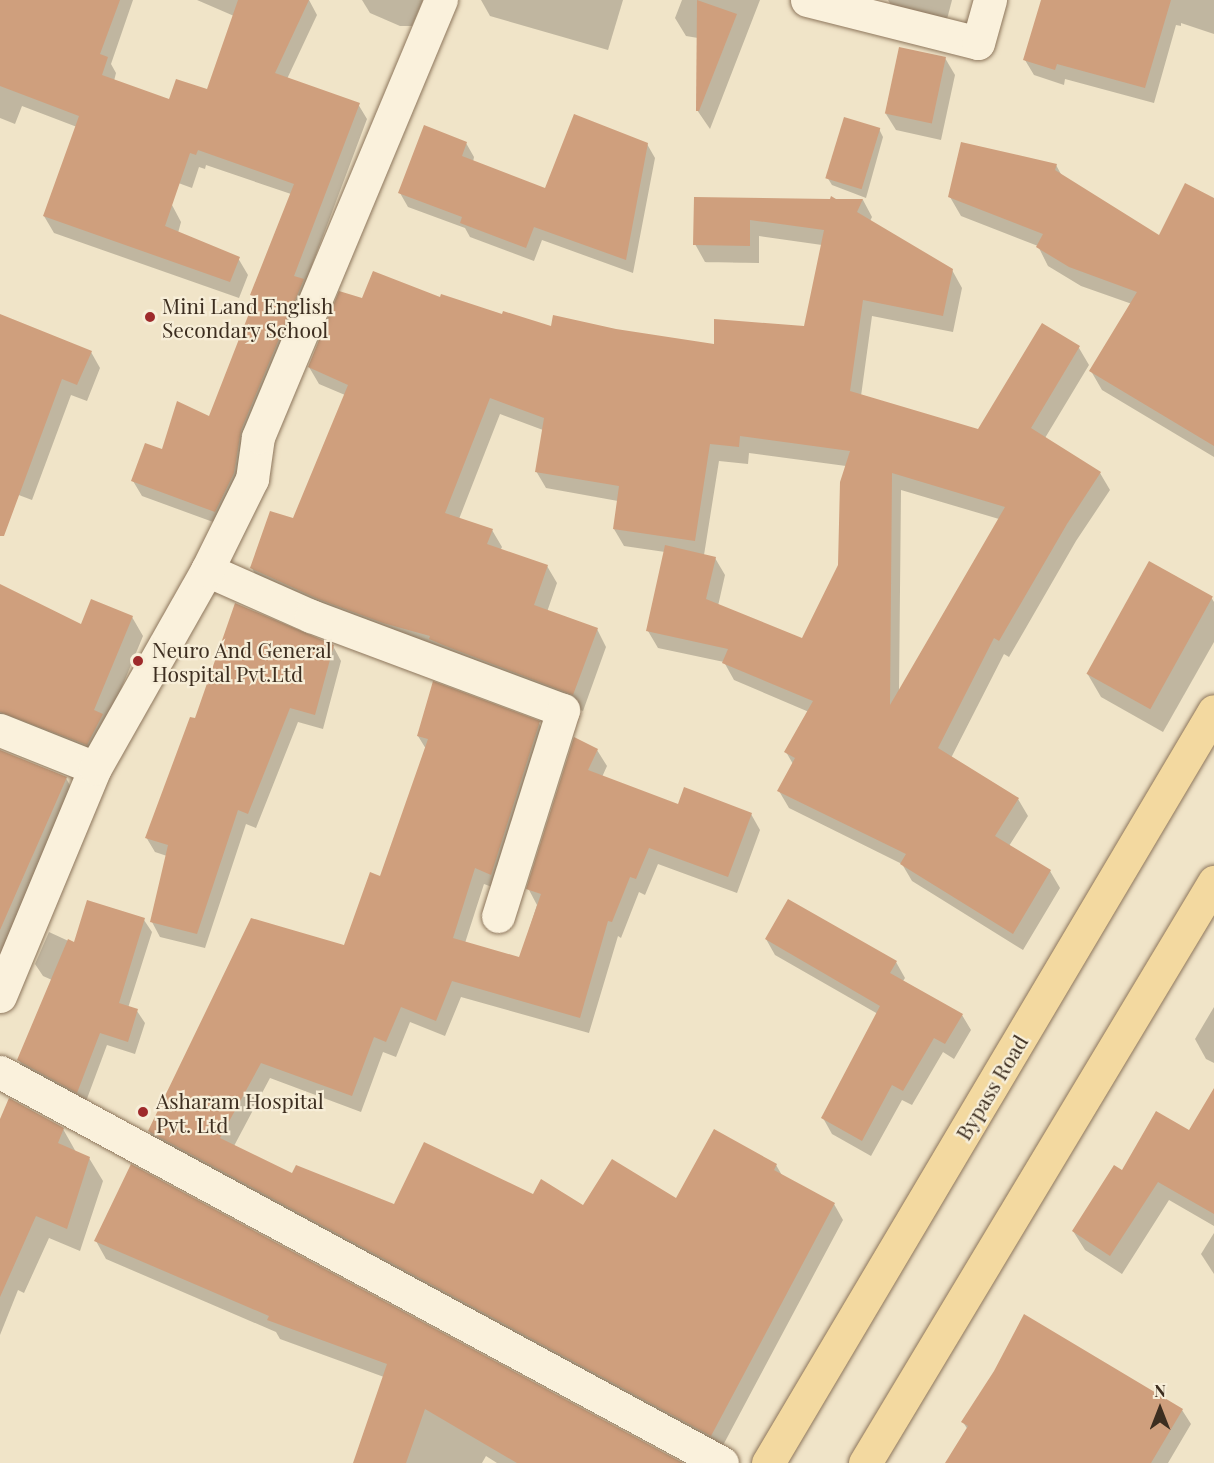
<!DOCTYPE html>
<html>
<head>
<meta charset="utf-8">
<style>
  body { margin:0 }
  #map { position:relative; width:1214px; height:1463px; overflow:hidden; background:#f0e4c8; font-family:"Playfair Display",serif }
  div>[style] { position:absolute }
  .shadow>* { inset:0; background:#0003 }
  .building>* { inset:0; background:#cf9f7d; transform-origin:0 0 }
  .roads { filter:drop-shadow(0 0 2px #8d765c) drop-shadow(0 0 2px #8d765c) }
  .minor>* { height:33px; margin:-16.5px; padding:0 16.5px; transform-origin:16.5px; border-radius:16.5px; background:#faf1dc }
  .primary>* { height:33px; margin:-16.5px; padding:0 16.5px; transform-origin:16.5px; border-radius:16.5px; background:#f3d9a0 }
  .dots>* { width:16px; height:16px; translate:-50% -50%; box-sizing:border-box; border:3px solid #f7eed8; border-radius:50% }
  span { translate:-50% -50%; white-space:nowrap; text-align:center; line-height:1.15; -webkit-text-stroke:4.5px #f7eed8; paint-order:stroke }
  .poi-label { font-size:21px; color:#3d2e20 }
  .left { translate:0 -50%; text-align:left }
  .street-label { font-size:21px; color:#3d2e20 }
  .north { position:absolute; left:1130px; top:1379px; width:60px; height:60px; -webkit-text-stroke:4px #f7eed8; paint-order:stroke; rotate:0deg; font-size:16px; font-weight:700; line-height:24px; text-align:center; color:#3d2e20 }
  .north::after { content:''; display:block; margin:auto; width:21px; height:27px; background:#3d2e20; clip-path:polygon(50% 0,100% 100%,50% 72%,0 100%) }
</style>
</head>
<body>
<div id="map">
  <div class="shadow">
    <div style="clip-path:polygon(0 0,133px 0,111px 64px,116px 73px,114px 81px,170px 101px,208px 91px,234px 16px,197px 0,309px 0,317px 15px,287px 79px,358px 104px,367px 119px,305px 284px,224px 526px,142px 496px,133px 481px,163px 451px,210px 418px,255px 302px,252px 295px,291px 194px,206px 165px,205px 169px,199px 167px,192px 188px,83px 148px,77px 127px,22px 106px,15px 124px,0 118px)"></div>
    <div style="clip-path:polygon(362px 0,423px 0,412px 26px,400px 26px,370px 13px)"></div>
    <div style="clip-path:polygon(481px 0,623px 0,608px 50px,490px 16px)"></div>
    <div style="clip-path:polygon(682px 0,760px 0,710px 129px,697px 110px,698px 38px,686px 36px,675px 18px)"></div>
    <div style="clip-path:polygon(888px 0,952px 0,945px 27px,897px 15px)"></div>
    <div style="clip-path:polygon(1042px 0,1214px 0,1214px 34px,1181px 23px,1181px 26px,1176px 25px,1154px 103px,1065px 79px,1064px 85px,1034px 75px,1025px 60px)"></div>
    <div style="clip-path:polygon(945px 58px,955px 75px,941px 140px,896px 130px,886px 114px)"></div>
    <div style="clip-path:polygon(879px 129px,883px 137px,866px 198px,832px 185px,827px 177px)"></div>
    <div style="clip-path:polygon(466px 143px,474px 157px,473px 162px,546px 190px,647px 144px,655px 158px,633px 273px,542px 240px,534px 261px,470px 237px,465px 228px,408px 207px,400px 193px)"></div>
    <div style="clip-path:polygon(1056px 165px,1062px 176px,1159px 237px,1214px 200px,1214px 457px,1102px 390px,1091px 371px,1132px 304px,1081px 286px,1048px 266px,1038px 246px,961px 216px,950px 197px)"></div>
    <div style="clip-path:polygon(evenodd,696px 198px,863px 200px,872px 217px,870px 221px,952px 270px,962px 288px,953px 332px,872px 316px,861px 396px,979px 431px,1043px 326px,1079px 348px,1089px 365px,1045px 438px,1100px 473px,1110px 490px,1076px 541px,1009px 657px,1004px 654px,951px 758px,1018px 799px,1028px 816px,1009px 846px,1050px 871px,1060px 888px,1023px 950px,912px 881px,902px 864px,789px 808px,779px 791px,793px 764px,786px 752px,809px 712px,734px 680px,724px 662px,658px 648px,648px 631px,665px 552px,624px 546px,614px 529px,618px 501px,546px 488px,536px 471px,543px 430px,500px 414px,459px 519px,492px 530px,502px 547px,500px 551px,547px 566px,557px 583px,547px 612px,597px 629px,606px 647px,583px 711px,261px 586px,252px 568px,293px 520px,345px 395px,319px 384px,309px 367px,363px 300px,440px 299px,552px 328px,616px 331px,715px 346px,805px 327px,822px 245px,759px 236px,759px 263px,705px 262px,695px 244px,696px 198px,749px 453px,846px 466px,840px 565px,802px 640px,718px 606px,725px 575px,715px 558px,704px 555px,719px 461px,748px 464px,749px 453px,696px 198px,901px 490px,999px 519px,899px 692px,901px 490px)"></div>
    <div style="clip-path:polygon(172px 205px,181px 222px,178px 233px,238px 258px,248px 275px,239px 298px,54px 233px,44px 216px)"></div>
    <div style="clip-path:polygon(0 316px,91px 352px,100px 368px,87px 401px,71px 395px,32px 500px,0 488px)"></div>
    <div style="clip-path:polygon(0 586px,81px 626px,132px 617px,143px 636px,107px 723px,98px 763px,0 733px)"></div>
    <div style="clip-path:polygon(1211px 597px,1214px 602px,1214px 642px,1163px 732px,1101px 697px,1087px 673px)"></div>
    <div style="clip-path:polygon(333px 646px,341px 661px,323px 729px,298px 722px,256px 828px,246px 824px,205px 948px,160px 937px,152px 922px,167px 856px,155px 852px,146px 837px,196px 720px)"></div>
    <div style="clip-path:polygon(539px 723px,548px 739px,500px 890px,484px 884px,465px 943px,520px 958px,537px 905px,528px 888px,597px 750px,607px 766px,602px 777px,679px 806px,751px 814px,760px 830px,737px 893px,658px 864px,645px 895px,639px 892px,621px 938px,618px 936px,589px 1033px,461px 997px,445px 1036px,410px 1022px,396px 1057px,383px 1052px,361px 1112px,270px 1078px,234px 1146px,293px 1175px,395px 1206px,533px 1196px,584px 1207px,676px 1200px,776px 1165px,783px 1177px,834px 1204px,843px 1220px,720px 1451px,159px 1147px,149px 1131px,345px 947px,381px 877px,426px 749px,418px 736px)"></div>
    <div style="clip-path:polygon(0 752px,66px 778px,76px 797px,0 966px)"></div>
    <div style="clip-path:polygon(144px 920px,152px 932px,128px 1008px,137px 1011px,145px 1023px,135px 1054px,107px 1045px,85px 1104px,26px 1073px,19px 1060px,52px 980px,43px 976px,35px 964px,49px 932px,75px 944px)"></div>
    <div style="clip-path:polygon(766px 939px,896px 962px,905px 978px,903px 981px,962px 1015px,971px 1030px,954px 1059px,943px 1052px,912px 1105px,902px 1100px,871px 1156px,832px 1134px,823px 1118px,878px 1014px,775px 955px)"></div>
    <div style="clip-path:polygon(1214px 1007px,1214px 1063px,1206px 1059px,1195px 1039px)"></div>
    <div style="clip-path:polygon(1214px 1091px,1214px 1226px,1169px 1200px,1122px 1274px,1085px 1250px,1073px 1231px,1123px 1172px,1190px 1132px)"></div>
    <div style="clip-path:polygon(0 1123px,63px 1129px,76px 1152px,89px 1158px,103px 1181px,80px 1251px,49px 1238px,24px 1293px,18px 1290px,0 1335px)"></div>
    <div style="clip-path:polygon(1214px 1233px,1214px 1274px,1201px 1254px)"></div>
    <div style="clip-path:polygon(96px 1241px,679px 1463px,497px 1463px,486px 1456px,482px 1463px,355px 1463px,384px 1377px,280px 1339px,276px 1332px,106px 1259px)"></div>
    <div style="clip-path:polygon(996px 1372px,1182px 1410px,1191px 1424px,1168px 1463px,947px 1463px,968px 1430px,963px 1422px)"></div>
  </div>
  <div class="building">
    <div style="clip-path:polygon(0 0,120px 0,100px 54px,108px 57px,102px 75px,169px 99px,176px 79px,207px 89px,238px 0,309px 0,275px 73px,360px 103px,294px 276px,304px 279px,241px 430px,234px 473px,215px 512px,131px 481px,145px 443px,162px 449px,177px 401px,209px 416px,255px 298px,250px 295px,294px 184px,198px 150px,196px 155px,190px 153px,165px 226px,240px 257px,230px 282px,43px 216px,79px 116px,0 86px)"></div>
    <div style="clip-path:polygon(697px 0,737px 14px,699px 111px,696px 111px)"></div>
    <div style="clip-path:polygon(1041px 0,1171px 0,1145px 88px,1057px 64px,1055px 70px,1023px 60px)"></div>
    <div style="left:899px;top:47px;width:48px;height:68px;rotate:12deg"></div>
    <div style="clip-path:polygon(574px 114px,648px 143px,626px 260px,534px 227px,526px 248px,460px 223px,462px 217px,398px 193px,424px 125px,467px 142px,462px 156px,545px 188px)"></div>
    <div style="left:844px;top:117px;width:38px;height:64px;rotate:17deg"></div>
    <div style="clip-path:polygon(961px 142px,1057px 164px,1055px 170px,1159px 235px,1185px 183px,1214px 198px,1214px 446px,1089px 371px,1137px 292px,1069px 267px,1036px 247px,1043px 234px,948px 197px)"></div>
    <div style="clip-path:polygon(evenodd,831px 196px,836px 199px,863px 199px,857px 212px,953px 269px,943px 316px,863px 300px,850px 391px,978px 429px,1042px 323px,1080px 346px,1031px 428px,1101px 472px,1067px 524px,999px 641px,994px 638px,938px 748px,1019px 798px,995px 836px,1051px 870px,1013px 934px,900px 864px,906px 854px,777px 791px,795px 758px,784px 752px,813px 701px,722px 663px,728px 649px,646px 631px,665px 545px,716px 557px,706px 599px,802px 638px,838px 565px,840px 482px,850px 451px,740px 436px,739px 447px,710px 444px,695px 541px,613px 529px,619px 486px,535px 472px,544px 418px,490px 398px,445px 513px,493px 529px,487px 544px,548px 565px,534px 605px,598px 628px,573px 695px,443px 645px,429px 639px,430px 636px,383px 623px,318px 599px,250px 568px,270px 511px,293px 518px,348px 385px,308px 367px,339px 291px,362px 298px,373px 271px,440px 297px,441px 294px,502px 314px,503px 311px,551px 326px,553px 315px,616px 329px,714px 344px,714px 319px,804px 326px,824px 230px,750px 220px,750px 246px,693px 245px,694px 197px,830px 199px,831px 196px,892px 473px,1005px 507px,890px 705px,892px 473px)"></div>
    <div style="clip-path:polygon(0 314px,92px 351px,77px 385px,62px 379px,4px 536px,0 536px)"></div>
    <div style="left:1149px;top:561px;width:73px;height:129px;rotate:29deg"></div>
    <div style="clip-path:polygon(0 584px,81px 624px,91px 599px,133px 616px,94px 710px,103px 714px,87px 745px,0 712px)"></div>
    <div style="clip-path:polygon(235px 603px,334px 645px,315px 715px,290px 708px,248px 814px,238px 810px,197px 934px,150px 922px,168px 845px,145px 838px,190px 717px,195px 718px)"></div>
    <div style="clip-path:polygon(433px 681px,540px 721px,491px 875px,475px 868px,453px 938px,519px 957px,541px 894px,526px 889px,574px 737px,598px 749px,588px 770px,678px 804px,684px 787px,752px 813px,728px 877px,649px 848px,636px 879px,630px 877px,612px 922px,608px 921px,580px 1018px,452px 981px,436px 1021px,401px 1007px,386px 1042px,374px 1037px,352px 1096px,261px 1063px,220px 1138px,292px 1173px,296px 1165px,394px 1204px,424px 1142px,533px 1194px,541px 1179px,583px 1205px,612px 1159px,676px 1198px,714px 1129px,777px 1164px,774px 1170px,835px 1203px,711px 1436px,148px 1131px,251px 918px,344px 945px,370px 872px,380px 876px,428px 739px,417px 736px)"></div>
    <div style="clip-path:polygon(0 750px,67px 777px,0 930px)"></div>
    <div style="clip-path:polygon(788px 899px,897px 961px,890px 973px,963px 1014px,945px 1044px,934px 1038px,903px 1091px,892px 1085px,862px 1141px,821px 1118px,880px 1006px,765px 939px)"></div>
    <div style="clip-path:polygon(87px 900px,145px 918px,119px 1003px,138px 1009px,128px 1042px,100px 1033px,77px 1093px,17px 1060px,68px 939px,74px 942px)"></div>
    <div style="clip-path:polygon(1214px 1088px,1214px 1214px,1158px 1182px,1110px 1256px,1072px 1231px,1114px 1165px,1122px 1170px,1156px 1111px,1189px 1130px)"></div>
    <div style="clip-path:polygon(9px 1098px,64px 1128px,58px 1143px,90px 1157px,67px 1229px,36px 1216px,0 1297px,0 1119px)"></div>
    <div style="clip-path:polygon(131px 1164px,683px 1463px,517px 1463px,425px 1409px,406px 1463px,353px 1463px,387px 1364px,267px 1320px,269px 1316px,94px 1241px)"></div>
    <div style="clip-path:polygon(1024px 1314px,1183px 1409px,1151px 1463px,945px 1463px,968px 1426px,961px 1422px,994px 1371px)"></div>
  </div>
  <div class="roads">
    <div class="minor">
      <div style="left:807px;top:0;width:176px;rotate:14.1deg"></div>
      <div style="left:978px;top:43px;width:45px;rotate:-74.4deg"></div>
      <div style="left:207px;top:570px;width:114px;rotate:23.9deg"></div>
      <div style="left:311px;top:616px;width:269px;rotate:20.5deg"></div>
      <div style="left:563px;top:710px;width:216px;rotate:107.5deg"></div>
      <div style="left:0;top:730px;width:102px;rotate:21.8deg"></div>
      <div style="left:0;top:996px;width:247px;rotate:-67.4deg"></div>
      <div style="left:95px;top:768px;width:227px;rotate:-60.5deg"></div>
      <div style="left:207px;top:570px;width:102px;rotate:-63.7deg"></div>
      <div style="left:252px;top:479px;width:42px;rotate:-81.9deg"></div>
      <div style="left:258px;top:437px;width:474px;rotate:-67.3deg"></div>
      <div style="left:0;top:1072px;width:821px;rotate:28.44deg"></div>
    </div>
    <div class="primary">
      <div style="left:768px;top:1463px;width:874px;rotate:-59.33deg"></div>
      <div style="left:865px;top:1463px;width:678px;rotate:-59.01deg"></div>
    </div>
  </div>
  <div class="dots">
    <div style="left:150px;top:317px;background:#9e2a2b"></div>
    <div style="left:138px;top:661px;background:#9e2a2b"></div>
    <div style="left:143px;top:1112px;background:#9e2a2b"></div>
  </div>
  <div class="poi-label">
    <span class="left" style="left:162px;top:317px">Mini Land English<br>Secondary School</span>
    <span class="left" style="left:152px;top:661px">Neuro And General<br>Hospital Pvt.Ltd</span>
    <span class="left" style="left:156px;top:1112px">Asharam Hospital<br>Pvt. Ltd</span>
  </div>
  <div class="street-label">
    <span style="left:991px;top:1087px;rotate:-59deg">Bypass Road</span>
  </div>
  <div class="north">N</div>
</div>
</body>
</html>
